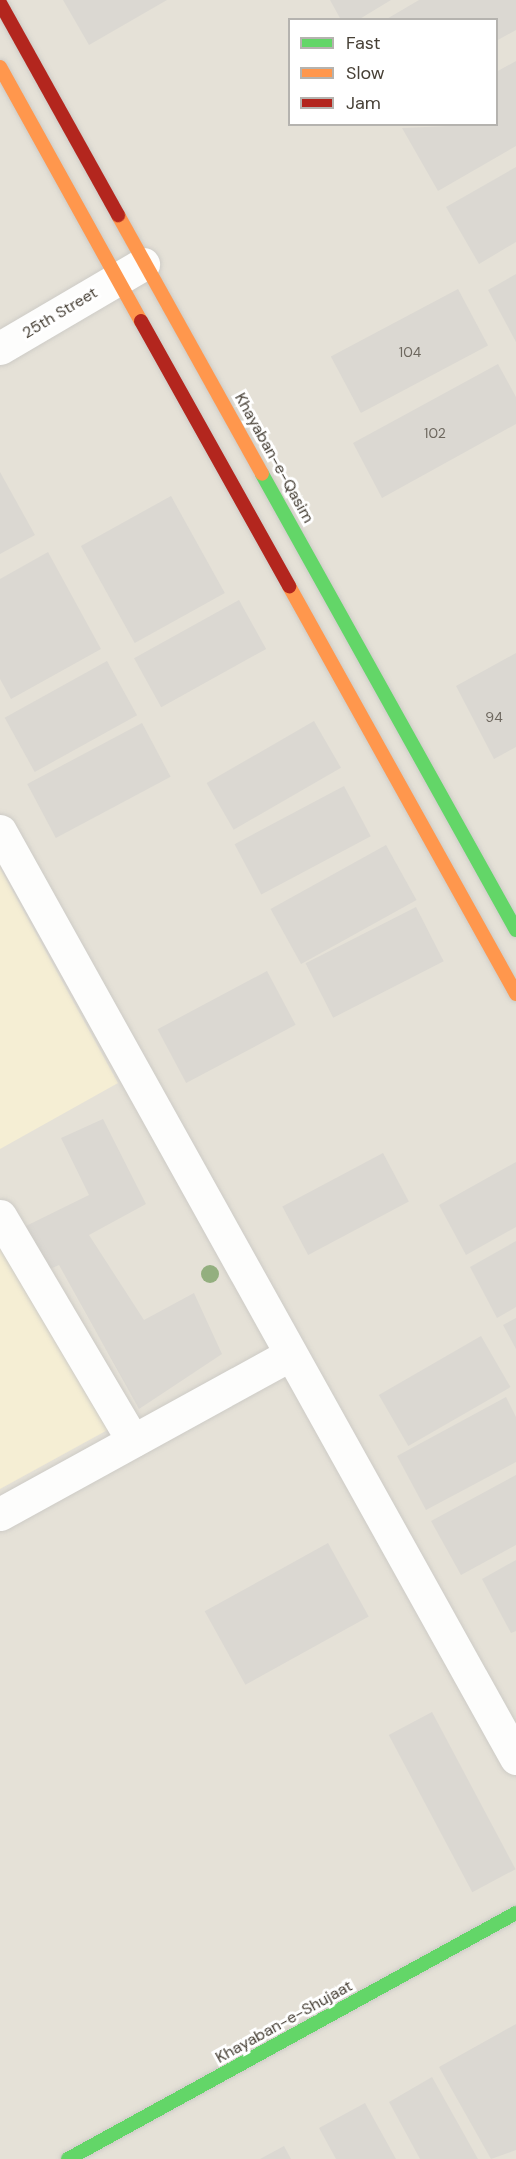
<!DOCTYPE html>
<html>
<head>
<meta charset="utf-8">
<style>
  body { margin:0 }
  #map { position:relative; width:516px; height:2159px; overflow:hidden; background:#f1efea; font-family:"DM Sans",sans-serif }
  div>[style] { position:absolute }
  .residential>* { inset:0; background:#e5e1d7 }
  .sand>* { inset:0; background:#f5eed4 }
  .building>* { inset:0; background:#dbd8d2; transform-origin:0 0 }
  .roads { filter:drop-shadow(0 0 2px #cdcbc6) drop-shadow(0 0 2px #cdcbc6) }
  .street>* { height:33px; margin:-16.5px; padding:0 16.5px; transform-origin:16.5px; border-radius:16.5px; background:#fdfdfc }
  .fast>* { height:14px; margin:-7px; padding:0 7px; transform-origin:7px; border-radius:7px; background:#63d668 }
  .slow>* { height:14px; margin:-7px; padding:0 7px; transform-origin:7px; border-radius:7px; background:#ff974d }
  .jam>* { height:14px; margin:-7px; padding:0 7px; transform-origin:7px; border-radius:7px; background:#b3261e }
  .trees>* { width:18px; height:18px; margin:-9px; border-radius:50%; background:#93af7f }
  span { translate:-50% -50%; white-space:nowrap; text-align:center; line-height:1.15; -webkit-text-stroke:6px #fff; paint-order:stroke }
  .number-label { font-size:14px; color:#6d675e }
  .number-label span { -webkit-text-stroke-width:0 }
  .street-label { font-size:16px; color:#474036 }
  .legend { position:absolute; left:288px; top:18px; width:210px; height:108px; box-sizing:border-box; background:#fff; border:2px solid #b5b3af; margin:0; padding:8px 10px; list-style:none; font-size:18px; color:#474036 }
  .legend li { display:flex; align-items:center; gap:12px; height:30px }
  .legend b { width:30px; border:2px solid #b5b3af }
</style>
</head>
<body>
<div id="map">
  <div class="residential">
    <div style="clip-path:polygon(evenodd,0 0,516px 0,516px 2159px,0 2159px,0 0,290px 20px,496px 20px,496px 124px,290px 124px,290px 20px)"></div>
  </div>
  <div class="sand">
    <div style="clip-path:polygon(0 868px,118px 1083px,0 1149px)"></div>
    <div style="clip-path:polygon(0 1241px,113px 1427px,0 1489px)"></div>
  </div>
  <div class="building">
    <div style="clip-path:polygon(63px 0,167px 0,89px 45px)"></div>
    <div style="clip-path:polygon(330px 0,391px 0,358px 20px,341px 20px)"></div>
    <div style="clip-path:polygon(419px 0,516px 0,516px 30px,496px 41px,496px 20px,385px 20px)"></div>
    <div style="clip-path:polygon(516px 61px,516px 146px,438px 191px,402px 128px,496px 124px,496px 72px)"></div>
    <div style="clip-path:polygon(516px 167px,516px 242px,479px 264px,446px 207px)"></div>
    <div style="clip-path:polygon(516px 274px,516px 342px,488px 290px)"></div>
    <div style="left:458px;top:289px;width:64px;height:144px;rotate:62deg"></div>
    <div style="clip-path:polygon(498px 364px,516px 397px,516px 424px,382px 498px,353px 443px)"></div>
    <div style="clip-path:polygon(0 472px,35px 535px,0 554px)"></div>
    <div style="left:171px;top:496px;width:111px;height:103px;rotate:61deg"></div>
    <div style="clip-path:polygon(48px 552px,101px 649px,11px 699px,0 679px,0 579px)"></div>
    <div style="left:239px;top:600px;width:56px;height:120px;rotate:61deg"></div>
    <div style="clip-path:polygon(516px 653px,516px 747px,494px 759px,456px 686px)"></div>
    <div style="left:107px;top:661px;width:62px;height:117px;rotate:61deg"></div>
    <div style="left:314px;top:721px;width:54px;height:124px;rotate:60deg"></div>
    <div style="left:142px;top:723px;width:61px;height:130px;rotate:62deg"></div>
    <div style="left:344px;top:786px;width:57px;height:124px;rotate:62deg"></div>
    <div style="left:386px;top:845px;width:63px;height:132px;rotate:61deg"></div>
    <div style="left:416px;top:907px;width:61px;height:124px;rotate:63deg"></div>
    <div style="left:267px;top:971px;width:61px;height:124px;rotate:62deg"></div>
    <div style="clip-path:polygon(103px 1119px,146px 1204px,89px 1235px,144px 1320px,194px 1293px,222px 1354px,139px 1409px,59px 1265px,46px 1271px,26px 1226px,89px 1195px,61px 1138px)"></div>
    <div style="left:383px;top:1153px;width:55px;height:114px;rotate:62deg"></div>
    <div style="clip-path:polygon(516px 1162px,516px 1227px,466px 1255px,439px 1205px)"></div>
    <div style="clip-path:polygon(516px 1241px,516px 1307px,497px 1318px,470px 1267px)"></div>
    <div style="clip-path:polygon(516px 1318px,516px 1349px,503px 1325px)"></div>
    <div style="left:481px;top:1336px;width:59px;height:118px;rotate:60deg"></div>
    <div style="clip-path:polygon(506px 1397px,516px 1417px,516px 1462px,426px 1510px,397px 1456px)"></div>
    <div style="clip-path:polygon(516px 1475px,516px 1545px,461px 1575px,431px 1521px)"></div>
    <div style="left:328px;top:1543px;width:84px;height:141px;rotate:61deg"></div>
    <div style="clip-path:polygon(516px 1560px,516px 1631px,511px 1633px,482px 1579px)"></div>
    <div style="left:432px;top:1712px;width:178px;height:49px;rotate:62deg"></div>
    <div style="clip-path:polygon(516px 2024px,516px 2150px,491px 2159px,439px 2067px)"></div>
    <div style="clip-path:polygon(432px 2077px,478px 2159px,420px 2159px,389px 2102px)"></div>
    <div style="clip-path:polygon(365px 2103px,396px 2159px,336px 2159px,319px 2128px)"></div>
    <div style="clip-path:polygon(284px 2146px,291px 2159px,260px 2159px)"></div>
  </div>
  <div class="roads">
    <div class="street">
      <div style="left:0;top:348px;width:166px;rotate:-30.4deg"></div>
      <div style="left:0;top:831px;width:1061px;rotate:60.9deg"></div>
      <div style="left:0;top:1216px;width:261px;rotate:59.4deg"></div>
      <div style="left:0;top:1514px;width:330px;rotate:-28.8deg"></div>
    </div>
    <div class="fast">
      <div style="left:262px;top:474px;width:522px;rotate:60.88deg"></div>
      <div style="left:68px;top:2159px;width:511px;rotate:-28.77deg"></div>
    </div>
    <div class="slow">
      <div style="left:0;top:67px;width:291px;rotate:61deg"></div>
      <div style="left:118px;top:215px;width:296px;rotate:60.9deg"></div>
      <div style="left:289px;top:586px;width:467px;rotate:60.9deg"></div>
    </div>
    <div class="jam">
      <div style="left:0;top:3px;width:243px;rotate:60.9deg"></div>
      <div style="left:141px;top:321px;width:304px;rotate:60.8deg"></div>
    </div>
  </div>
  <div class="trees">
    <div style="left:210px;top:1274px"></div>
  </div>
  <div class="number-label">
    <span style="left:410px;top:352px">104</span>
    <span style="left:435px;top:433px">102</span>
    <span style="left:494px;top:717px">94</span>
  </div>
  <div class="street-label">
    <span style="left:60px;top:313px;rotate:-31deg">25th Street</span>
    <span style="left:274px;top:458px;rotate:61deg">Khayaban-e-Qasim</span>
    <span style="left:284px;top:2022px;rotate:-29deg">Khayaban-e-Shujaat</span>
  </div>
  <ul class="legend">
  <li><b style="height:8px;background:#63d668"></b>Fast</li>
  <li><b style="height:8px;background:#ff974d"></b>Slow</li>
  <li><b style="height:8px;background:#b3261e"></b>Jam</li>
  </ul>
</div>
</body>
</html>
